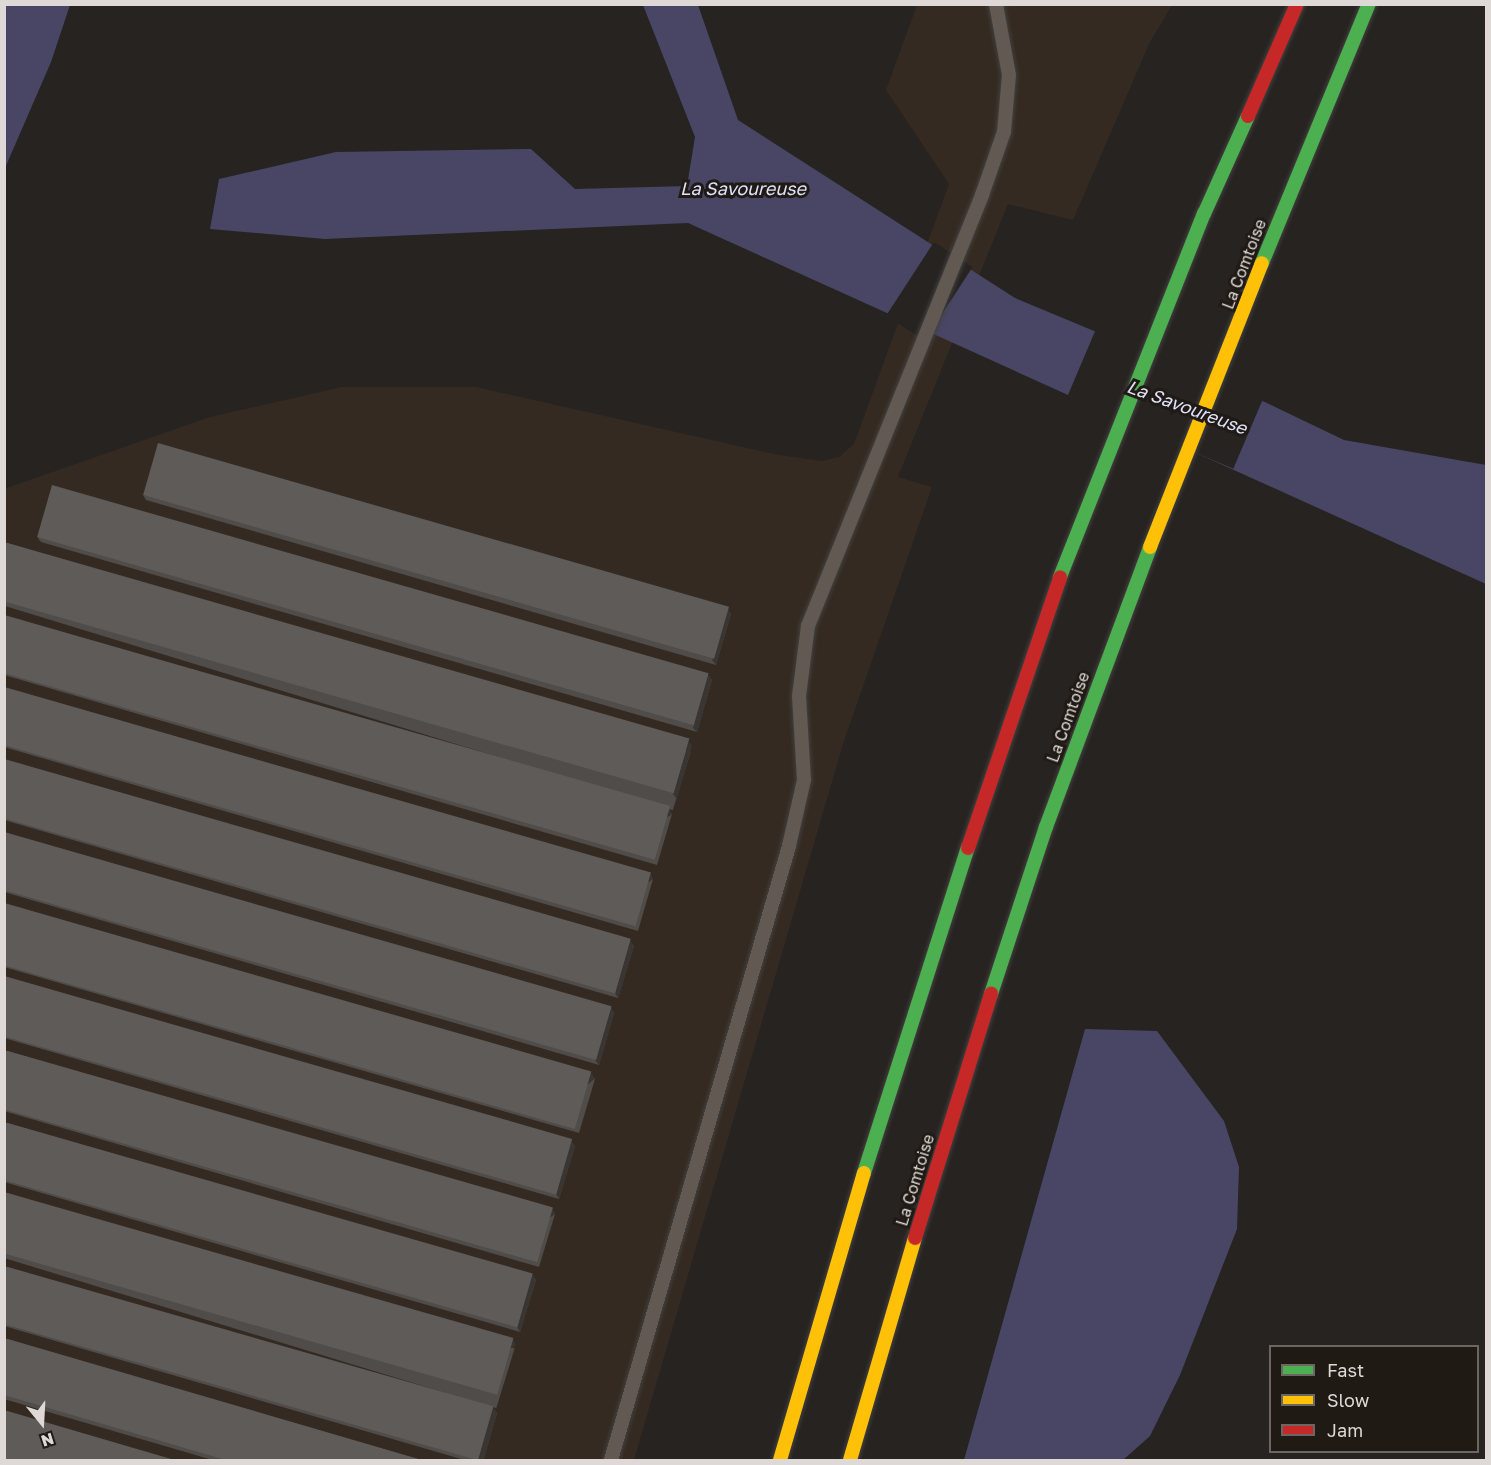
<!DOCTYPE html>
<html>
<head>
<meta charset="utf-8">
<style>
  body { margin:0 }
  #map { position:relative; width:1491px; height:1465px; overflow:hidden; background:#262321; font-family:"Golos Text",sans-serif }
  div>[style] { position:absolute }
  .built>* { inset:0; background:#342a21 }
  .water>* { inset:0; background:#484664 }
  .pier>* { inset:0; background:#262321; transform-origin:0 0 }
  .roads { filter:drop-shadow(0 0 2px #43403f) drop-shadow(0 0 2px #43403f) }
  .lane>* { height:14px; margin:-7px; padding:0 7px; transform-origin:7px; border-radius:7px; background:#615952 }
  .fast>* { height:14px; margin:-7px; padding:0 7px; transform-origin:7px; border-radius:7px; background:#4caf50 }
  .slow>* { height:14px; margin:-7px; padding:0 7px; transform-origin:7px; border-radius:7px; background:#ffc107 }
  .jam>* { height:14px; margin:-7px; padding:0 7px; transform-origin:7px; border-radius:7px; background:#c62828 }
  .wall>* { inset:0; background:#4f4c4a; transform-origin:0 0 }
  .shaded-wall>* { inset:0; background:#383533; transform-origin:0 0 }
  .building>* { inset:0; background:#5e5b59; transform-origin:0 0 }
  span { translate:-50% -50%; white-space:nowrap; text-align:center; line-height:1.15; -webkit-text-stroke:6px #201a15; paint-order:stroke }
  .street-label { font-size:16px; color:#ded9d6 }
  .water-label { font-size:18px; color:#dfe0f9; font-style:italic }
  .frame { position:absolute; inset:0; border:6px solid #ded9d6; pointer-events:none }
  .legend { position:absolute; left:1269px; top:1345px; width:210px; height:108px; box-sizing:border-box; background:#201a15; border:2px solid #6c6662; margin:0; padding:8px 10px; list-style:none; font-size:18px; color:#ded9d6 }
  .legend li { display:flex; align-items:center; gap:12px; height:30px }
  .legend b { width:30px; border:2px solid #6c6662 }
  .north { position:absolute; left:12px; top:1393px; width:60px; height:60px; -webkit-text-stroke:4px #201a15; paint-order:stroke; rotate:162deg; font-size:16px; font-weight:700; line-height:24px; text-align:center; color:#ded9d6 }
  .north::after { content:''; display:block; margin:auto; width:21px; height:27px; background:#ded9d6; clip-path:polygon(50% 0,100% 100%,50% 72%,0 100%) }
</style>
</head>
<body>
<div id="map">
  <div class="built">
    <div style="clip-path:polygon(917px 5px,1172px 5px,1149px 44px,1073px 220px,1008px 204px,898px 477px,932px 487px,843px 744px,634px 1460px,5px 1460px,4px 489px,210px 417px,342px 387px,476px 387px,779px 455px,822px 461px,839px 457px,854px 444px,949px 184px,886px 90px)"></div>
  </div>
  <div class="water">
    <div style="clip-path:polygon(5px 4px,70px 5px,51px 62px,5px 168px)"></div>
    <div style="clip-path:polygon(643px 5px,698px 5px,738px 120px,1015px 298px,1267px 403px,1344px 440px,1486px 465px,1486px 584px,688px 223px,325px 239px,210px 229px,219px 179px,336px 152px,531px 149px,575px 189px,687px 186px,695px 137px)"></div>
    <div style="clip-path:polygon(1085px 1029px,1157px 1031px,1224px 1121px,1239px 1167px,1237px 1229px,1180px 1375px,1150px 1436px,1123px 1460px,964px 1460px)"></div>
  </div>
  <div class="pier">
    <div style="left:934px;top:242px;width:46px;height:88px;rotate:33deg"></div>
    <div style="left:1096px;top:329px;width:181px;height:75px;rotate:23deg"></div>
  </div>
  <div class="roads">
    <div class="lane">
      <div style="left:611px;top:1460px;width:639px;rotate:-73.83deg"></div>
      <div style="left:789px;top:846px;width:68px;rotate:-77.2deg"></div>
      <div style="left:804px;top:780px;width:84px;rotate:-93.4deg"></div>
      <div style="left:799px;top:696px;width:71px;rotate:-82.7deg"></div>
      <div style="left:808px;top:626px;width:465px;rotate:-68deg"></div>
      <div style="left:982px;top:195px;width:67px;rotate:-70.8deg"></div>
      <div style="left:1004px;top:132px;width:57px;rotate:-85deg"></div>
      <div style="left:1009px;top:75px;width:72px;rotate:-100.4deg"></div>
    </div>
    <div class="fast">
      <div style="left:1262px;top:263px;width:280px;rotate:-67.6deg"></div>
      <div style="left:1060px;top:577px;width:391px;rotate:-68.4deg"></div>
      <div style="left:1204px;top:214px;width:107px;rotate:-65.8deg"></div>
      <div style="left:991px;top:994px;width:176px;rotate:-71.8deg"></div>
      <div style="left:1046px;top:827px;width:299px;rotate:-69.6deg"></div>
      <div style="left:864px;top:1173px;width:341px;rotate:-72.3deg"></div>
    </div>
    <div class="slow">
      <div style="left:1150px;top:547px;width:305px;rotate:-68.5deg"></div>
      <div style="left:780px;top:1460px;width:299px;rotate:-73.7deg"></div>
      <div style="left:850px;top:1460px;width:231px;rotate:-73.7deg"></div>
    </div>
    <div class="jam">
      <div style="left:1248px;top:116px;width:122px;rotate:-66.4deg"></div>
      <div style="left:968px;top:848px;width:286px;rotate:-71.2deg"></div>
      <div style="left:915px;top:1238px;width:256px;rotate:-72.7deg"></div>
    </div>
  </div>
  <div class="wall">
    <div style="clip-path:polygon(143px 495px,728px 609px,731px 614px,716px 665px,146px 500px)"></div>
    <div style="clip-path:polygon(37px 537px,708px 675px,712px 680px,697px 732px,41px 542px)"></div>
    <div style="left:4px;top:542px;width:718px;height:61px;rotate:17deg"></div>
    <div style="clip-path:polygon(4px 615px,669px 809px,672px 814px,657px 865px,4px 675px)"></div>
    <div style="clip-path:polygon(4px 687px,650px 874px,653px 879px,638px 931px,4px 747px)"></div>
    <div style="clip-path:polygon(4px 759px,630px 941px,634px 946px,618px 998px,4px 820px)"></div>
    <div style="clip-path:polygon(4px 832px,611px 1008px,614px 1013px,599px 1065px,4px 892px)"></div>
    <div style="clip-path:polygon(4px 903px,591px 1074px,595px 1079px,579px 1133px,4px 967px)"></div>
    <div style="clip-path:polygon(4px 976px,571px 1141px,575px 1146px,559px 1199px,4px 1038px)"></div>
    <div style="clip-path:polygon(4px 1050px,552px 1209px,555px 1214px,539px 1267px,4px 1111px)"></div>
    <div style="clip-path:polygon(4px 1122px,532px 1275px,536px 1280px,520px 1332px,4px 1182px)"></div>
    <div style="left:4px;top:1192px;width:534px;height:63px;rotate:17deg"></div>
    <div style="clip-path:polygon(4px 1266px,493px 1408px,497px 1413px,483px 1461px,468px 1461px,4px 1326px)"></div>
    <div style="clip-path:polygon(4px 1338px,425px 1461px,216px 1461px,4px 1399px)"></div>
  </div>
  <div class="shaded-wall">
    <div style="clip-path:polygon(728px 609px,731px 614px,716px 665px,712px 660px)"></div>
    <div style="clip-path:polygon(708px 675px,712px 680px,697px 732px,693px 728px)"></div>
    <div style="clip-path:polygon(689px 741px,692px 746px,677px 799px,673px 794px)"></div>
    <div style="left:669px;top:809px;width:6px;height:53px;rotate:59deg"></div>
    <div style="left:650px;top:874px;width:6px;height:54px;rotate:59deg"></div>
    <div style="clip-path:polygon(630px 941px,634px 946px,618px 998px,615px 993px)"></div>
    <div style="clip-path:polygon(611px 1008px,614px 1013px,599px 1065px,595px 1060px)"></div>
    <div style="left:591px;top:1074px;width:6px;height:56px;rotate:51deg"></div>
    <div style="clip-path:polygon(571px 1141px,575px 1146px,559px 1199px,556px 1194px)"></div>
    <div style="left:552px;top:1209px;width:6px;height:55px;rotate:59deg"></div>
    <div style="clip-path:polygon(532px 1275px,536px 1280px,520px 1332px,517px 1327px)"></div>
    <div style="left:513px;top:1340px;width:6px;height:56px;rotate:59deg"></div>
    <div style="clip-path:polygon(493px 1408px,497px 1413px,483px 1461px,479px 1461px,478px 1460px)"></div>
  </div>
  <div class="building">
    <div style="left:158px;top:443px;width:594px;height:54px;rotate:16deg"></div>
    <div style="left:52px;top:485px;width:683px;height:54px;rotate:16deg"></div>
    <div style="left:4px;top:542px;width:713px;height:57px;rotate:16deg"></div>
    <div style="left:4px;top:615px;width:693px;height:56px;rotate:16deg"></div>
    <div style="left:4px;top:687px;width:673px;height:56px;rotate:16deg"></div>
    <div style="left:4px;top:759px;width:652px;height:57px;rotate:16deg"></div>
    <div style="left:4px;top:832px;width:632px;height:56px;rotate:16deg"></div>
    <div style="left:4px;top:903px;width:611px;height:60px;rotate:16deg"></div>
    <div style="left:4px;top:976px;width:591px;height:58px;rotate:16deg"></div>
    <div style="left:4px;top:1050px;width:571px;height:57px;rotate:16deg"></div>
    <div style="left:4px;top:1122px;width:550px;height:56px;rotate:16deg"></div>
    <div style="left:4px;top:1192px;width:530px;height:59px;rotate:16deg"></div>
    <div style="left:4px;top:1266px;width:509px;height:56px;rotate:16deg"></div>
    <div style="clip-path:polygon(4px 1338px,425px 1461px,229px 1461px,4px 1395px)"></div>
    <div style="clip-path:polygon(4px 1410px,178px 1461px,4px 1461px)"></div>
  </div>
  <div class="street-label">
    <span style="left:1244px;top:264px;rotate:-69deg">La Comtoise</span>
    <span style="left:1068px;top:717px;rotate:-70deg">La Comtoise</span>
    <span style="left:915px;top:1180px;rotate:-73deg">La Comtoise</span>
  </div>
  <div class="water-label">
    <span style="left:743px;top:188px">La Savoureuse</span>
    <span style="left:1187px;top:407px;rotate:20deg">La Savoureuse</span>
  </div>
  <div class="frame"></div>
  <ul class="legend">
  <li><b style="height:8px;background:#4caf50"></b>Fast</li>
  <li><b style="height:8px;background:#ffc107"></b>Slow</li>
  <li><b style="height:8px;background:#c62828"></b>Jam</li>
  </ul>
  <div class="north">N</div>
</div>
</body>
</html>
